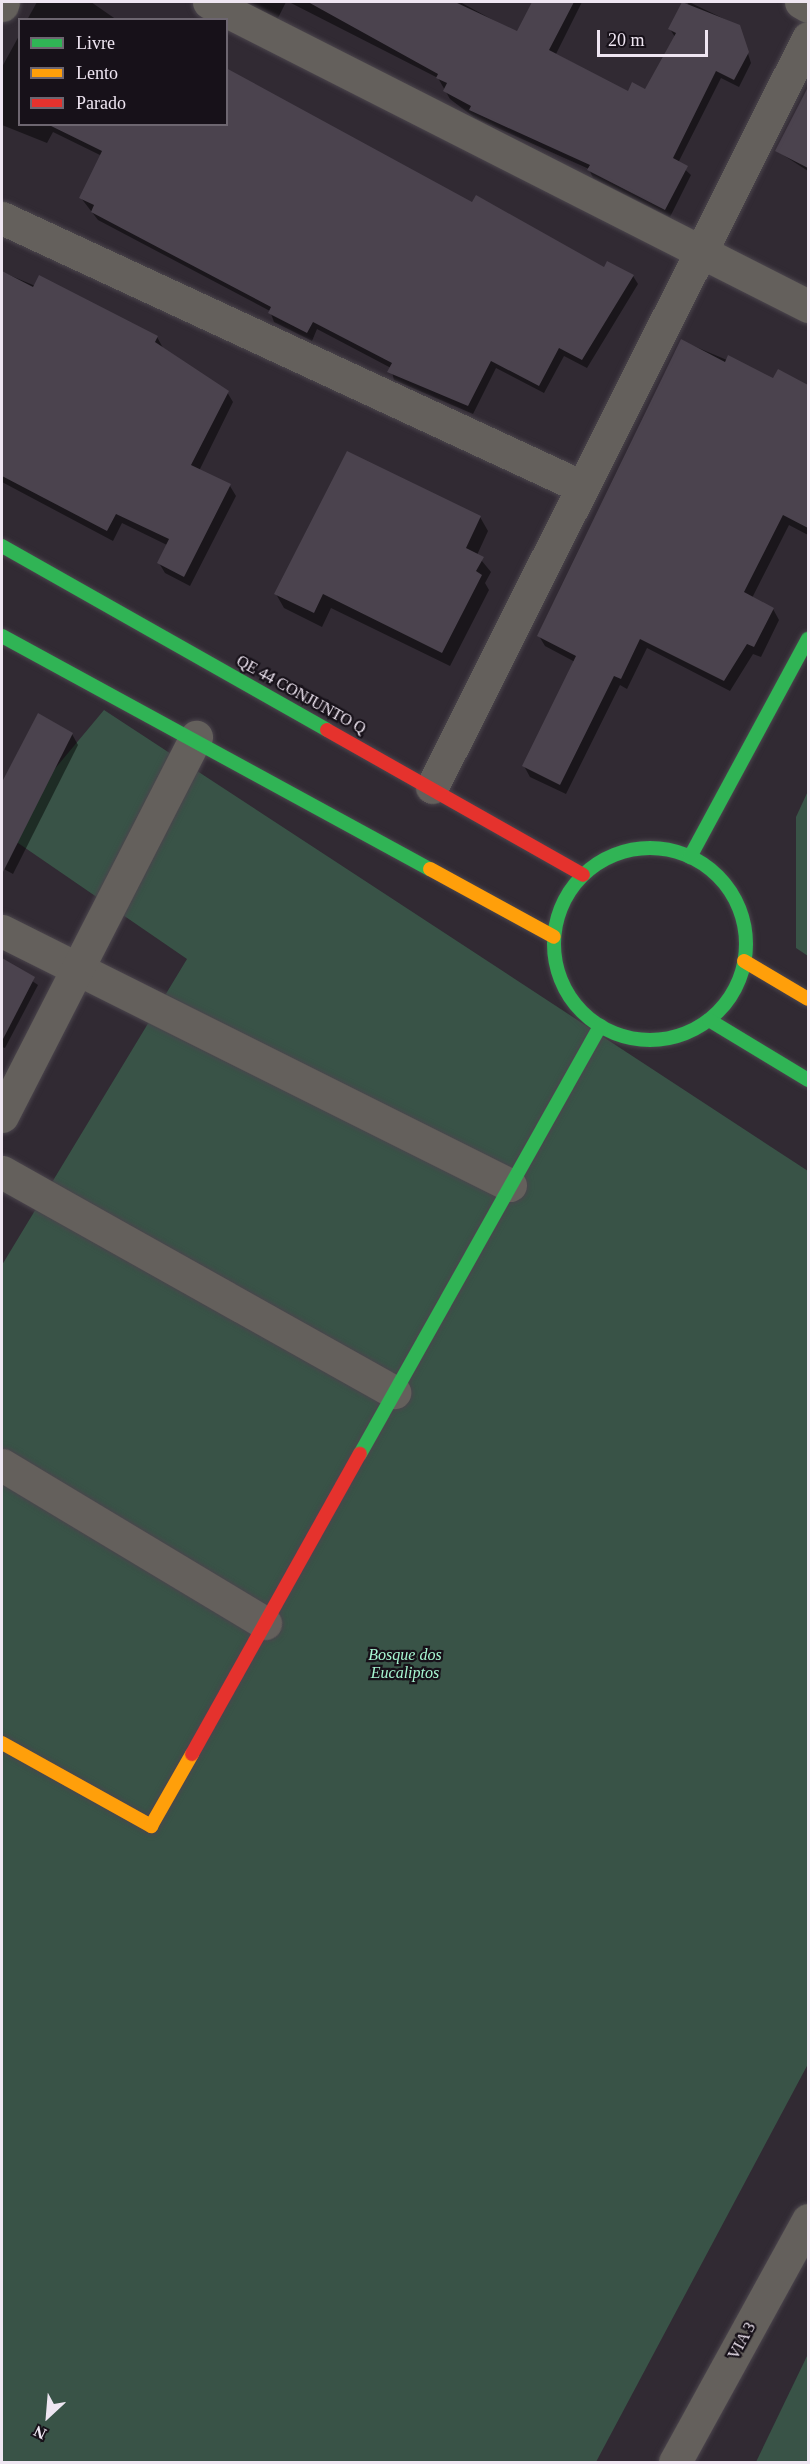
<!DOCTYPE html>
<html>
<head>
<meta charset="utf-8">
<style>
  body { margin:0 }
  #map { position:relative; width:810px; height:2464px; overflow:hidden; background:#312a33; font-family:"Times New Roman",serif }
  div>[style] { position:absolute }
  .green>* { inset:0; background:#395347 }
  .shadow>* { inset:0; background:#0007 }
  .building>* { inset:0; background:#4b434e }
  .roads { filter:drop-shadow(0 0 2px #4b454d) drop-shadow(0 0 2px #4b454d) }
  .street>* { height:33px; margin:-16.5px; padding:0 16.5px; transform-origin:16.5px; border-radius:16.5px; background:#64605c }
  .fast>* { height:14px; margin:-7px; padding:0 7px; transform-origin:7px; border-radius:7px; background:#30b455 }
  .fast>.ring { margin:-7px; padding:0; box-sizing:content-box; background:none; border:14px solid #30b455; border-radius:50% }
  .slow>* { height:14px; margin:-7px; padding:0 7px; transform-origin:7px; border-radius:7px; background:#ff9f0a }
  .jam>* { height:14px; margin:-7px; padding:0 7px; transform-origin:7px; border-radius:7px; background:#e5322d }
  span { translate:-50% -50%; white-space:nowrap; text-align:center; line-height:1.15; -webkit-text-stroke:4.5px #171119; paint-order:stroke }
  .street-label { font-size:16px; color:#efe6f2 }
  .park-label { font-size:16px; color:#a7f7d2; font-style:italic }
  .frame { position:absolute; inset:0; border:3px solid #efe6f2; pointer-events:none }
  .legend { position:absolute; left:18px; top:18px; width:210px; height:108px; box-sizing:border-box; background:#171119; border:2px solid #6d6670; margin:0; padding:8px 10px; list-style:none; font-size:18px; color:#efe6f2 }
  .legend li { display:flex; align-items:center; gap:12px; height:30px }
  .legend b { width:30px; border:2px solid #6d6670 }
  .north { position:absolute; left:18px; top:2386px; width:60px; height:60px; -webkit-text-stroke:4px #171119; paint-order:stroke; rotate:206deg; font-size:16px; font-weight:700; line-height:24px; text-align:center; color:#efe6f2 }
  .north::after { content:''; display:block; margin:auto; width:21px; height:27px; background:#efe6f2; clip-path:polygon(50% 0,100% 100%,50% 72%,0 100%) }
  .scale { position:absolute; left:597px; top:30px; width:111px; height:27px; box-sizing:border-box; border:3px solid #efe6f2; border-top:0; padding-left:8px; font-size:18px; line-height:21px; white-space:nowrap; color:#efe6f2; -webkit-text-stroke:4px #171119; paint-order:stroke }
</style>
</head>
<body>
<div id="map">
  <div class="green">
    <div style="clip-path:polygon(104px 710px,808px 1171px,808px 2064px,596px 2462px,2px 2462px,2px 1265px,187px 959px,2px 832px)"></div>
    <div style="clip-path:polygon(808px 791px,808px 956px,796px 948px,796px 817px)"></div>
    <div style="clip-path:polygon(808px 2354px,808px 2462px,756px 2462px)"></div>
  </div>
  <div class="shadow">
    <div style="clip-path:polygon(37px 2px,91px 2px,117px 20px,27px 20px)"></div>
    <div style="clip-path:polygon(241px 2px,286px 2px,277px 20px)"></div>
    <div style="clip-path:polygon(289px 2px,460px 2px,517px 33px,533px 2px,582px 2px,556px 54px,629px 93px,646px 91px,675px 37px,670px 29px,689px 2px,739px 26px,751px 63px,739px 87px,721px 78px,678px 163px,691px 175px,670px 217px,593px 178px,589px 169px,475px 118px,450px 99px,438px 78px)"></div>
    <div style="clip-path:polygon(20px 34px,20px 124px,226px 124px,473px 204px,605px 269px,633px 276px,638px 284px,587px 368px,564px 356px,544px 393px,496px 368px,473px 414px,394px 380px,391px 368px,317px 329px,312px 341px,274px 322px,270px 311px,98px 220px,81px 198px,102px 156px,53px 132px,47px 143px,2px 125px,2px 67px)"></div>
    <div style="clip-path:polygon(794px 118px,808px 126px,808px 171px,777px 151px)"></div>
    <div style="clip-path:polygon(2px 272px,157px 337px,163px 348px,227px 392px,233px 402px,199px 471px,230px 486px,236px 496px,190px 586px,165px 573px,159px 563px,167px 545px,122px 523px,113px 541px,2px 482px)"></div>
    <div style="clip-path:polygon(682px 341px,774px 380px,779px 371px,808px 386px,808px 535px,789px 525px,752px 598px,773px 609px,779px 620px,761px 657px,753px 654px,730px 691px,647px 648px,627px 689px,620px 685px,566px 794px,530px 777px,524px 766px,575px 662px,545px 646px,539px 636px)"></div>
    <div style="clip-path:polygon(480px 517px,488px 531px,477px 555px,491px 572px,485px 583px,489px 590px,450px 666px,331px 608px,322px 627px,284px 608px,276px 594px)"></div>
    <div style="clip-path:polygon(39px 715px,72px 734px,78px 745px,13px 874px,2px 868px,2px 785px)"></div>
    <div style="clip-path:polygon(2px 960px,38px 985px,5px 1048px,2px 1047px)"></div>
  </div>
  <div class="building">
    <div style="clip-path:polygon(308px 2px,455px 2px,517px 31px,532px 2px,574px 2px,549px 50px,628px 91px,632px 82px,645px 89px,676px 33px,668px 29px,682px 2px,740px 25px,749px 52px,734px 80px,716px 71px,673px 158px,688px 166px,665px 210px,587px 170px,590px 165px,469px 110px,471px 106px,443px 91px,447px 83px,436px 78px,438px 74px)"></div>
    <div style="clip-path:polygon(226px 68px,472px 202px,476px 195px,604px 267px,607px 261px,634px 275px,582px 360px,559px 348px,539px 386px,491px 361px,468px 406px,387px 372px,392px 363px,313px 322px,307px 333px,268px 313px,271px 307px,91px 212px,94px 205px,79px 198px,102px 151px,47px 124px,226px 124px)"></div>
    <div style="clip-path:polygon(808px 87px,808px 168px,775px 151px)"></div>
    <div style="clip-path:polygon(2px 271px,33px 287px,39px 275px,158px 336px,155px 342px,229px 391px,191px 465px,231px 484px,184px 577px,157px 563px,169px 539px,116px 514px,107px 531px,2px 476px)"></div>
    <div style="clip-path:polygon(681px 339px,725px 362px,728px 355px,773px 378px,778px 369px,808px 385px,808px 528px,783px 515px,744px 592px,774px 608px,754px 647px,747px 644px,724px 681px,640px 639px,621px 679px,614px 676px,560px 785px,522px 766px,576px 656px,537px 636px)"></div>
    <div style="clip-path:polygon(347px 451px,481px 516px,466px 548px,484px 557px,476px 571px,482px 575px,442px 653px,323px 594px,314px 613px,274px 594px)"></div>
    <div style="clip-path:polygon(38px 713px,73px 733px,2px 874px,2px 782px)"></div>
    <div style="clip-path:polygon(2px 958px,35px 977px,2px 1041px)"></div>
  </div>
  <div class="roads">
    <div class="street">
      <div style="left:209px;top:2px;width:672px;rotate:26.91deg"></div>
      <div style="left:801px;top:2px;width:8px;rotate:30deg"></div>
      <div style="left:2px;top:5px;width:3px;rotate:-72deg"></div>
      <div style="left:2px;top:218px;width:637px;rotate:24.88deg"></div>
      <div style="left:432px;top:787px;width:838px;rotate:-63.34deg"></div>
      <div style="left:2px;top:931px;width:568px;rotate:26.57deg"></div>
      <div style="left:2px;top:1116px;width:426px;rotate:-62.9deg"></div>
      <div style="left:2px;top:1172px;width:450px;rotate:29.3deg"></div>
      <div style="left:2px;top:1465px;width:307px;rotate:31deg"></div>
      <div style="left:675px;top:2462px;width:276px;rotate:-61.2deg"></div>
    </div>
    <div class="fast">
      <div style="left:2px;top:546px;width:373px;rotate:29.5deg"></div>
      <div style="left:2px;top:636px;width:487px;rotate:28.6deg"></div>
      <div class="ring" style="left:554px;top:848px;width:178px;height:178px"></div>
      <div style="left:690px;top:857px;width:248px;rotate:-61.6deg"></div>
      <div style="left:709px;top:1020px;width:116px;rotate:31.2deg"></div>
      <div style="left:360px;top:1454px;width:491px;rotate:-60.7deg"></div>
    </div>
    <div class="slow">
      <div style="left:430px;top:869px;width:141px;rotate:28.7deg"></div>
      <div style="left:744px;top:961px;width:74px;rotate:30.7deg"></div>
      <div style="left:2px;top:1743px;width:171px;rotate:29.1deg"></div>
      <div style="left:151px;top:1826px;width:83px;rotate:-60.3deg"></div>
    </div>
    <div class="jam">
      <div style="left:327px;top:730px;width:294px;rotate:29.5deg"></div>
      <div style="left:192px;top:1754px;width:344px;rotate:-60.8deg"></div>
    </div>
  </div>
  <div class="street-label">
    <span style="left:301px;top:695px;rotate:29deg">QE 44 CONJUNTO Q</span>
    <span style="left:742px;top:2341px;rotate:-61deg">VIA 3</span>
  </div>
  <div class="park-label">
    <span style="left:405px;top:1664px">Bosque dos<br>Eucaliptos</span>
  </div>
  <div class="frame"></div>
  <ul class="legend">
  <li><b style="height:8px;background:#30b455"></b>Livre</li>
  <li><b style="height:8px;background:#ff9f0a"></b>Lento</li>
  <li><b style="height:8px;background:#e5322d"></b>Parado</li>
  </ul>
  <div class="north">N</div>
  <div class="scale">20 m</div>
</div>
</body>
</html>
